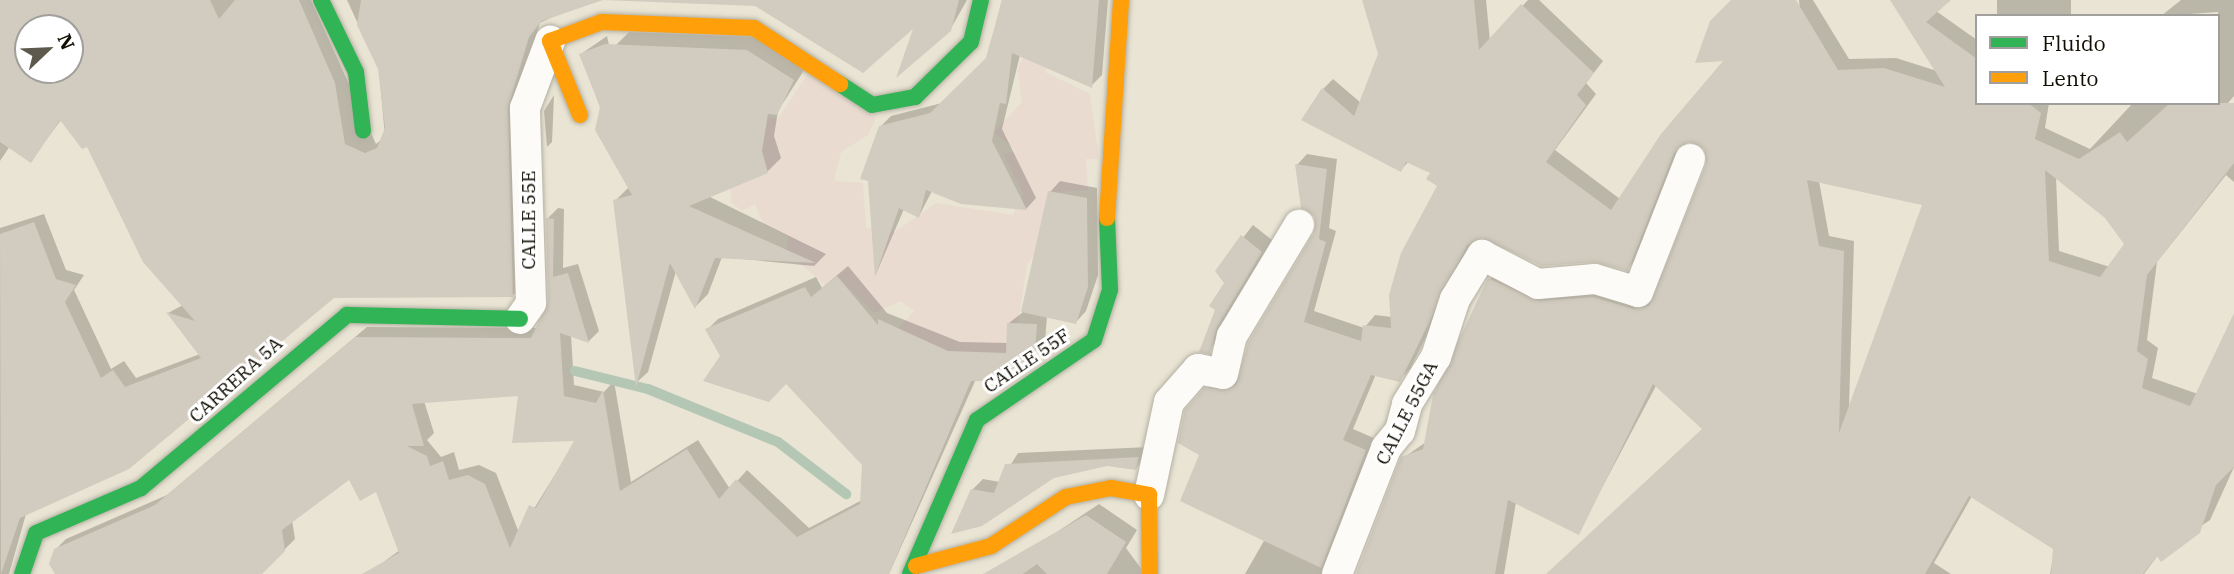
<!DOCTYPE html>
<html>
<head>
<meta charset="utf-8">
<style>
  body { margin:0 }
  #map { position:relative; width:2234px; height:574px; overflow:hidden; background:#e9e4d3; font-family:"IBM Plex Serif",serif }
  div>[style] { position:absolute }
  .green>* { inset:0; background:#eadbd1 }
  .shadow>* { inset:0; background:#0003; transform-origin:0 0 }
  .stream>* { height:10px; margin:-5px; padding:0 5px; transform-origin:5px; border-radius:5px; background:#b4c7b4 }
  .building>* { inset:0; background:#d2cbbf }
  .roads { filter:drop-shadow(0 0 2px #b4b0a3) drop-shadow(0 0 2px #b4b0a3) }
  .street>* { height:30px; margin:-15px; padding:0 15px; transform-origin:15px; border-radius:15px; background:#fcfbf8 }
  .fast>* { height:16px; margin:-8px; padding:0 8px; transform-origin:8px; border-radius:8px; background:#30b455 }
  .slow>* { height:16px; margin:-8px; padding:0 8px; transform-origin:8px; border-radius:8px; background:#ff9f0a }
  span { translate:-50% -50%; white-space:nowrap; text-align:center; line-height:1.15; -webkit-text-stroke:6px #fff; paint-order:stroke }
  .street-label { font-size:19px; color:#110e04 }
  .legend { position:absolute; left:1975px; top:14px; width:245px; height:91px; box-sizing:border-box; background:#fff; border:2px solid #a09f9b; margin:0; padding:9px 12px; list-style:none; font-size:21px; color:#110e04 }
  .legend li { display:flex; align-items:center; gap:14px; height:35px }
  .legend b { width:35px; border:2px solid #a09f9b }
  .north { position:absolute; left:14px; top:14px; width:70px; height:70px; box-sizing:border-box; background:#fff; border:2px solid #a09f9b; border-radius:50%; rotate:67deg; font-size:19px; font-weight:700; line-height:28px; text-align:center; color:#110e04 }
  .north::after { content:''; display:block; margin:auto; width:24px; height:32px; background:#5d594c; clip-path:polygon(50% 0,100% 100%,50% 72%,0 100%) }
</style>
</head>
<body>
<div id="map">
  <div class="green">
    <div style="clip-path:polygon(1060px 23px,1045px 72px,1090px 94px,1099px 159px,1086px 159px,1088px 190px,1052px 192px,1041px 245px,1027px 265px,1018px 323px,1007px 323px,1006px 353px,948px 351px,898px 329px,914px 311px,901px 301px,874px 313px,837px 276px,825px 285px,786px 252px,788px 236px,763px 224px,755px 204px,742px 211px,731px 202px,730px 189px,768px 173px,759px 142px,766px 117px,778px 119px,809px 72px,876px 118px,868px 135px,841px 152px,834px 181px,863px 183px,866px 228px,895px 232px,936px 203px,1013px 215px,1023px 193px,1003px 154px,1016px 151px,994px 132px,1022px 102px,1018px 70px,1029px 41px)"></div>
  </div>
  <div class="shadow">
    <div style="clip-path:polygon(evenodd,0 0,311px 0,376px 144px,385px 137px,379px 69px,347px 0,587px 0,540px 23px,517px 97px,523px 285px,513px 295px,332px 297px,26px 514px,9px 574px,0 574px,0 228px,44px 214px,66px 270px,84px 275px,74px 290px,111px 369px,124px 361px,136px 378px,200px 354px,168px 313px,183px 305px,88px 144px,61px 120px,31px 160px,10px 146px,0 161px,0 0,28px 28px,70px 28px,70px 70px,28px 70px,28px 28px)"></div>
    <div style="clip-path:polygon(643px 0,967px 0,950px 30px,756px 5px)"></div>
    <div style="clip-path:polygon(1002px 0,1108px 0,1102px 75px,1092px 85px,1020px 55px,1002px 129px,1036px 198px,1026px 209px,932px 191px,919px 216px,904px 209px,876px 274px,870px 180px,880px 127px,891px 116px,942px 103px,988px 58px)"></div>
    <div style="clip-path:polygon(evenodd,1364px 0,1486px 0,1490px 41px,1528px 0,1539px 0,1603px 61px,1586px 83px,1596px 94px,1555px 150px,1620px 199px,1727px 59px,1734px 0,1768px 0,1807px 90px,1799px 0,1813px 0,1849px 59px,1896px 58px,1937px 71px,1892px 0,1948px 0,1936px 11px,1977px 40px,1977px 103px,2049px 103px,2045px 128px,2090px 149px,2133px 103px,2218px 103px,2218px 12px,2161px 16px,2181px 0,2234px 0,2234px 96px,2228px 103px,2234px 109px,2234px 182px,2226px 175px,2157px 262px,2147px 340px,2158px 348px,2152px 378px,2198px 394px,2234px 332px,2234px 467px,2210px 520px,2158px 555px,2144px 574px,2050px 574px,2055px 548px,1972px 496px,1934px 563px,1951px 574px,1559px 574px,1704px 428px,1657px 384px,1578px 533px,1516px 502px,1504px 574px,1357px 574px,1403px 458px,1426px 442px,1490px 279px,1501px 268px,1654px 297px,1708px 166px,1705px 146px,1688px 140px,1638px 258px,1627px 269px,1482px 236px,1474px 240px,1410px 369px,1399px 380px,1376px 374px,1353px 429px,1376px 439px,1338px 574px,1245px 574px,1265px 539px,1201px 454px,1206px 389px,1217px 378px,1241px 376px,1316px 235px,1316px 216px,1297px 165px,1307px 154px,1337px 159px,1329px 228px,1336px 231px,1314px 311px,1364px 328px,1375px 315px,1392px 317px,1440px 186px,1433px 173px,1409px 161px,1401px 170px,1323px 89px,1333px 79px,1361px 103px,1380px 54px,1364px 0,2056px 177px,2106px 216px,2127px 244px,2110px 267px,2059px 251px,2056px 177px,1364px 0,1819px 181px,1924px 204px,1849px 407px,1854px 241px,1829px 236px,1819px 181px)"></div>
    <div style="left:1997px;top:0;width:74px;height:17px"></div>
    <div style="clip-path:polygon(629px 32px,761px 37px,806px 67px,778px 111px,774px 136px,781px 158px,767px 172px,708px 196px,826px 254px,814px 266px,722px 257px,708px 294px,695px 307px,676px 271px,648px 372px,636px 383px,615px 201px,629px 187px,581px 54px,607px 36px,613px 64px,616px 45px)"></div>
    <div style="clip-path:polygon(554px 95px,552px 142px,547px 147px,544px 111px)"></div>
    <div style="clip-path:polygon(evenodd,1060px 181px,1097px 188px,1098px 275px,1086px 311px,1076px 322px,1047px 316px,1045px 341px,1034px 352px,976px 379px,889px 574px,367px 574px,400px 550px,377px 490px,350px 478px,292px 520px,295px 539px,260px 574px,60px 574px,55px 550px,66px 539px,167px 495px,367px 327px,538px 328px,550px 303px,548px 218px,558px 208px,564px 209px,563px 268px,578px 264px,599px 331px,589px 341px,571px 335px,574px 385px,604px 392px,614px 381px,631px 482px,698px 440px,730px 489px,747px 470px,809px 528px,862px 500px,864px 465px,787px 381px,722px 356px,708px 329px,718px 319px,816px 277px,822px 288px,848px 266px,887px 313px,960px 342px,1008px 343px,1009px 323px,1022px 313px,1050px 192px,1060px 181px,520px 394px,577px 439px,519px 533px,496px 473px,479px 465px,459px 470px,454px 452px,441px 457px,427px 440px,434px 433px,424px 401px,520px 394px)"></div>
    <div style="clip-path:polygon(1253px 225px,1272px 240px,1209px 352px,1226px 283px,1217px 271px)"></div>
    <div style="clip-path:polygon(1149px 447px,1136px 469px,1107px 465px,1054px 477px,981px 524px,972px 490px,983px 479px,1000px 482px,1018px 453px)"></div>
    <div style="clip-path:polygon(1099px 504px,1137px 530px,1126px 548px,1145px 574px,994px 574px)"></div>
  </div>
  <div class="stream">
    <div style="left:575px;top:371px;width:75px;rotate:13.9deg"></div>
    <div style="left:648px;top:389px;width:140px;rotate:22.2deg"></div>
    <div style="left:778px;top:442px;width:86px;rotate:37.4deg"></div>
  </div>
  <div class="building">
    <div style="clip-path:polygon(evenodd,0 0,210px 0,219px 19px,235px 0,299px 0,335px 83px,345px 144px,365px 153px,377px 148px,385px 128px,378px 69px,357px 25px,361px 0,959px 0,951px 31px,896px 78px,913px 29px,863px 73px,755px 6px,603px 0,542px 21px,529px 37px,508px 108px,513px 297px,334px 298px,129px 469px,20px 518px,1px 574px,0 234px,34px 222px,56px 279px,76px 285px,65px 302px,101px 378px,113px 370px,125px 387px,201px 358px,166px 312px,195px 321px,143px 262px,87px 147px,82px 149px,60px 120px,31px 163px,0 142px,0 0,28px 28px,70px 28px,70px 70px,28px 70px,28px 28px)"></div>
    <div style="clip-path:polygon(1002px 0,1099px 0,1092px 88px,1012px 53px,1006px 104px,1000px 103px,992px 141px,1027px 210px,961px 204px,926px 190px,919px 218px,899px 208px,875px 277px,868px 181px,860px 179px,879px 126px,930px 113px,986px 58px)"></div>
    <div style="clip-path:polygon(evenodd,1362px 0,1474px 0,1479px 50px,1521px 4px,1594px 73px,1577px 95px,1586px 105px,1546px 162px,1611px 210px,1661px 134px,1723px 61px,1695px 63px,1710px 21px,1731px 0,1796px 0,1838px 70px,1884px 68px,1945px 87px,1890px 0,1951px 0,1926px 22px,1977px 59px,1977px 103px,2028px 103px,2041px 113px,2035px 139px,2079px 159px,2120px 132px,2127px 142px,2170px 103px,2234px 103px,2234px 163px,2147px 275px,2137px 351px,2148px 359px,2142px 388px,2190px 406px,2234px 313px,2234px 467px,2216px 485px,2200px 533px,2161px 562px,2157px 556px,2143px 574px,2051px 574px,2053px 549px,1969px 496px,1925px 574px,1546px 574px,1702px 429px,1653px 384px,1579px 535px,1508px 500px,1495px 574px,1356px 574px,1401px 457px,1423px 449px,1433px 395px,1488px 278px,1539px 301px,1593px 297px,1634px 309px,1649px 306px,1706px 165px,1704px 149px,1688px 142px,1674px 153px,1628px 271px,1594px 262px,1542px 266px,1482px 238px,1467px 245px,1400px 382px,1371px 375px,1343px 440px,1366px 450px,1321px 568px,1180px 501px,1199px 455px,1178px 443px,1185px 410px,1204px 388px,1236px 385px,1248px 343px,1314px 233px,1315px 217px,1301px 208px,1295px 164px,1327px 169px,1319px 239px,1326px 242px,1304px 322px,1361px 341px,1363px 325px,1391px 328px,1389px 295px,1401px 253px,1437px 186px,1426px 179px,1430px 173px,1406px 162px,1401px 172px,1301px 120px,1322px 88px,1354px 116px,1378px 54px,1362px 0,2045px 170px,2105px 218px,2124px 244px,2100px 277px,2049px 261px,2045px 170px,1362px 0,1807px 180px,1922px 205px,1839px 433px,1844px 251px,1819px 246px,1807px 180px)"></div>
    <div style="clip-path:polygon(605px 44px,747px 50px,794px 80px,777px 115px,768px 114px,762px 151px,768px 173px,689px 206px,816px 263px,715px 258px,695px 309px,670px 263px,636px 387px,613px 200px,632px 195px,595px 130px,600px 107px,579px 54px)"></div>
    <div style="clip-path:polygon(1048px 191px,1087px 198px,1088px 287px,1076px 324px,1021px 312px)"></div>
    <div style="clip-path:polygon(evenodd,546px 218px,554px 219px,553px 277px,568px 273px,589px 343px,560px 333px,564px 396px,596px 403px,603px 390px,620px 491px,687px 449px,719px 499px,736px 479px,797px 537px,860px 504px,862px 465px,786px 384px,769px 402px,703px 381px,720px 356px,705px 329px,805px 287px,811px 297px,837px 276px,878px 325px,878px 319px,948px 351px,1006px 353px,1007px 323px,1037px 324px,1035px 354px,995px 381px,971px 381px,889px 574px,362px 574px,399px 553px,376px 492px,360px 501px,349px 480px,282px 530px,285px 551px,262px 574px,55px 574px,49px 564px,54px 549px,155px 505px,355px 337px,531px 338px,548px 302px,546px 218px,518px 396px,512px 443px,574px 441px,536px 508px,529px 505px,510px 548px,485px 484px,468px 475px,449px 480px,443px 461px,430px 466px,427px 456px,407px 446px,424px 446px,412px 404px,518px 396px)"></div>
    <div style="clip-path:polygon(1241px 235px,1262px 252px,1217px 327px,1210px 354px,1199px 352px,1215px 310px,1209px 306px,1224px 283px,1215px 271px)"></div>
    <div style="clip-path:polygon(1139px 457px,1136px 470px,1107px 466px,1054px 478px,982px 526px,951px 534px,971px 489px,994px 493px,1005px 464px)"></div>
    <div style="clip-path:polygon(1086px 515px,1126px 542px,1107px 574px,1047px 574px,1037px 564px,1023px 574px,983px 574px)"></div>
  </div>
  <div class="roads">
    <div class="street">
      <div style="left:520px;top:319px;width:19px;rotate:-55deg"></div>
      <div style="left:531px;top:303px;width:195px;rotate:-91.8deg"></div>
      <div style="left:525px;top:108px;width:72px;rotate:-69.5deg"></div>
      <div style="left:1149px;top:495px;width:95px;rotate:-77.9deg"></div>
      <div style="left:1169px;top:402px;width:44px;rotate:-48.7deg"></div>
      <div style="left:1198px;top:369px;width:25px;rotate:11deg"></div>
      <div style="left:1223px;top:374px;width:39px;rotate:-77deg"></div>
      <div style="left:1232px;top:336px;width:130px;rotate:-58.9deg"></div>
      <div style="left:1337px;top:574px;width:135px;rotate:-68.7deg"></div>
      <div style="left:1386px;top:448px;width:22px;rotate:-51deg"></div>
      <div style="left:1400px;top:431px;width:28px;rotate:-75deg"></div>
      <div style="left:1407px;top:404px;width:55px;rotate:-58.3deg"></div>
      <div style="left:1436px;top:357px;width:61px;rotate:-71.9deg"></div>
      <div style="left:1455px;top:299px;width:52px;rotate:-58.5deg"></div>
      <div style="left:1482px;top:255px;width:63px;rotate:27.4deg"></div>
      <div style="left:1538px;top:284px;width:57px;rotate:-5deg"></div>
      <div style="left:1595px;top:279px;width:45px;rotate:16.8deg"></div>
      <div style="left:1638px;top:292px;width:143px;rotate:-68.6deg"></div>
    </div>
    <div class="fast">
      <div style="left:321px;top:0;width:80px;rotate:64.1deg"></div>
      <div style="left:356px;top:72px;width:59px;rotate:83.2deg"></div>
      <div style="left:840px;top:84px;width:38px;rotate:33deg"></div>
      <div style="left:872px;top:105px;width:44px;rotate:-10.5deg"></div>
      <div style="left:915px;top:97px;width:78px;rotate:-44.5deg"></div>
      <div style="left:971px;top:42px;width:43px;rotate:-76.6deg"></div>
      <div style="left:22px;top:574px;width:43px;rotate:-71.1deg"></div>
      <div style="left:36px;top:533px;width:114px;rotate:-23.2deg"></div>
      <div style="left:141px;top:488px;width:269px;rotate:-40deg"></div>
      <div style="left:347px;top:315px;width:173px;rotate:1.3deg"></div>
      <div style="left:910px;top:574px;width:168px;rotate:-66.5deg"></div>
      <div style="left:977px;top:420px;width:142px;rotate:-34.4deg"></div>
      <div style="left:1094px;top:340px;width:52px;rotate:-72.3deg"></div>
      <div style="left:1110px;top:290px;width:72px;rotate:-92.4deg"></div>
    </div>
    <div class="slow">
      <div style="left:580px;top:115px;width:80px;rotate:-112.1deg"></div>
      <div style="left:550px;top:41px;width:55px;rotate:-20.1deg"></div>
      <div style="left:602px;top:22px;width:152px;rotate:2.3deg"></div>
      <div style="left:754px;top:28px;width:103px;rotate:33.1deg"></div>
      <div style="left:1107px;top:218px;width:218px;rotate:-86.3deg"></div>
      <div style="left:916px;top:566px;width:78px;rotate:-14.9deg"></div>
      <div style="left:991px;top:546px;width:90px;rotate:-33.2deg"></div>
      <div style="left:1066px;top:497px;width:46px;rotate:-11.3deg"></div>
      <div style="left:1111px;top:488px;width:39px;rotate:10deg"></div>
      <div style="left:1149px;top:495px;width:79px;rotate:89.3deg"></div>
    </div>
  </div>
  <div class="street-label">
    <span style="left:529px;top:220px;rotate:-90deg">CALLE 55E</span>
    <span style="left:1027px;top:361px;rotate:-34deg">CALLE 55F</span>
    <span style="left:236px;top:380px;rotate:-42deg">CARRERA 5A</span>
    <span style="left:1407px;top:413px;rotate:-63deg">CALLE 55GA</span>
  </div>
  <ul class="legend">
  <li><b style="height:9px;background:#30b455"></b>Fluido</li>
  <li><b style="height:9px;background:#ff9f0a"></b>Lento</li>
  </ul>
  <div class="north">N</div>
</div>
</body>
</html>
